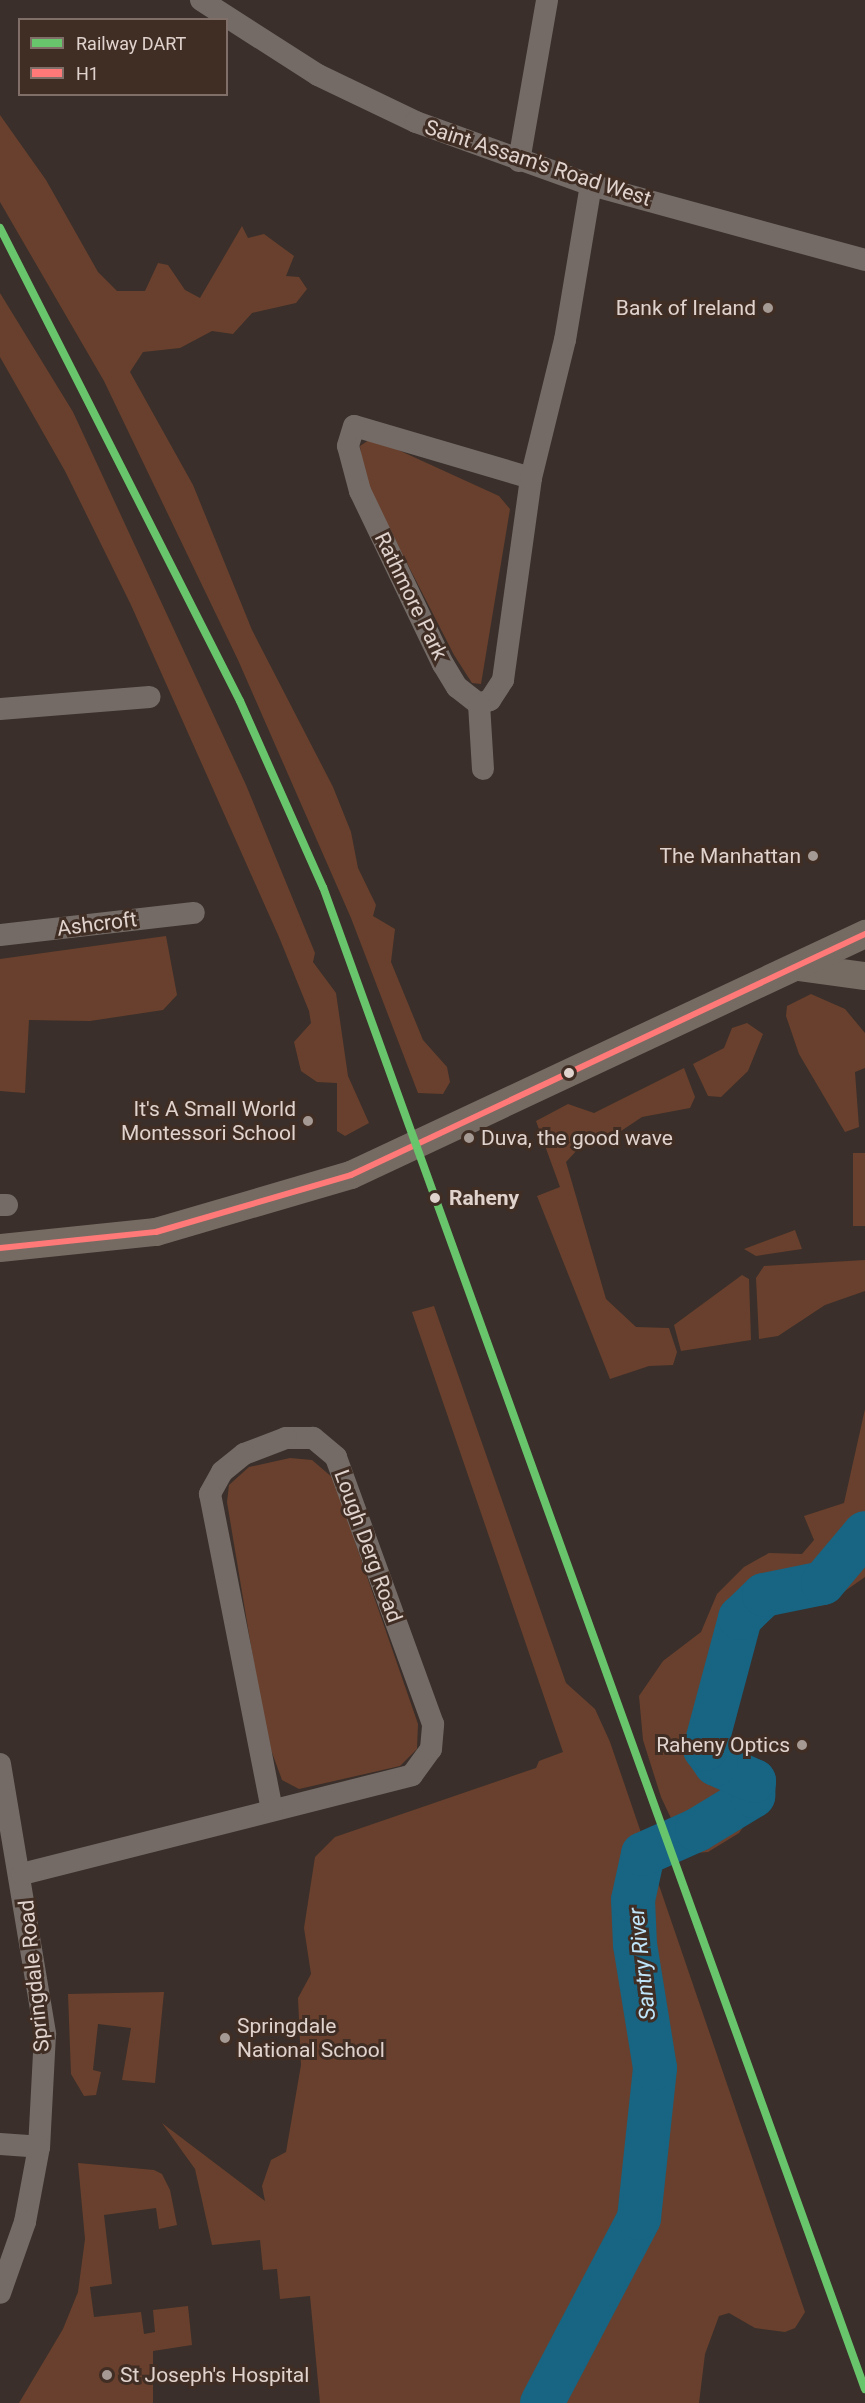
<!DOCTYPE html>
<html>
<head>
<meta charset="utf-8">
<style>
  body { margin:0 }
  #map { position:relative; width:865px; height:2403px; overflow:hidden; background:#3a2f2a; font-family:Roboto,sans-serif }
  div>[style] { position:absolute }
  .green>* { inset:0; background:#69402d; transform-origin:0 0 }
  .river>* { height:44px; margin:-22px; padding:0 22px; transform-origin:22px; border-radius:22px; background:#176483 }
  .minor>* { height:22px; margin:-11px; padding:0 11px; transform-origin:11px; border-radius:11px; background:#746b66 }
  .major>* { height:28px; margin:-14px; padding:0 14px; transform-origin:14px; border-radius:14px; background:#756b63 }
  .bus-1>* { height:6px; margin:-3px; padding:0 3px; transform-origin:3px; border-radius:3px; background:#fe7977 }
  .rail-1>* { height:8px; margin:-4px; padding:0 4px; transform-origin:4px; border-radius:4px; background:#68c56b }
  .dots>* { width:16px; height:16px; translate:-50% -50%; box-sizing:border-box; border:3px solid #402d24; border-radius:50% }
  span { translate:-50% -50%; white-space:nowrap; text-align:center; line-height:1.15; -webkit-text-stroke:6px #402d24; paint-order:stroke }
  .street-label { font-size:21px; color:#e0d3ce }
  .poi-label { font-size:21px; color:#e0d3ce }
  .right { translate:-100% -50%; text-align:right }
  .left { translate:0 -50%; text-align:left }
  .stop-label { font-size:21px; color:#e0d3ce; font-weight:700 }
  .water-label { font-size:22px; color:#bfe5fa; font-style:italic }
  .legend { position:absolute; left:18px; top:18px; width:210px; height:78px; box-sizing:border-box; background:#402d24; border:2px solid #806f68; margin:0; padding:8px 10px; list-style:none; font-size:18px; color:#e0d3ce }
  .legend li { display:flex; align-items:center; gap:12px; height:30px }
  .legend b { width:30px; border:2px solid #806f68 }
</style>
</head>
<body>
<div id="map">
  <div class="green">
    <div style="clip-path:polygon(0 115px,46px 180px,98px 272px,117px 291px,145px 291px,158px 263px,168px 265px,185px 290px,200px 298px,242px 226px,248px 238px,264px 234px,294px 256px,286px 276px,299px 277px,307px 289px,296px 303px,252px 313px,233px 334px,212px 331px,180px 348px,143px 352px,130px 372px,193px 485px,252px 630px,333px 787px,351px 832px,358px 868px,376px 905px,373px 916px,395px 929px,391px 962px,423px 1040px,447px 1067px,450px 1082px,443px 1094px,418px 1093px,351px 918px,238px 660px,104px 381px,0 202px)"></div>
    <div style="clip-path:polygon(0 293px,73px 412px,246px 785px,315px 953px,313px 962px,336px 993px,348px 1076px,369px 1123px,345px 1136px,337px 1131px,337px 1083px,317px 1082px,301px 1071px,294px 1042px,311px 1023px,309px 1011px,279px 937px,131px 605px,65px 471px,0 357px)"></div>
    <div style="clip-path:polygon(372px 438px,499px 496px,510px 509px,481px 684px,472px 683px,454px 655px,364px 479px,360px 446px)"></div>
    <div style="clip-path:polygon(166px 936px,177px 995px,163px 1010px,90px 1021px,29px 1020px,25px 1093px,0 1091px,0 959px)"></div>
    <div style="clip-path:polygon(811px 994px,845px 1009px,865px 1033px,865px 1068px,855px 1072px,859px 1127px,845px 1132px,799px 1054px,786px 1016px,787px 1006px)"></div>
    <div style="clip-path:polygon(747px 1023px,763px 1034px,748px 1071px,721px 1097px,708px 1096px,693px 1064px,724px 1048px,732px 1028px)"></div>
    <div style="clip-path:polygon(684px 1068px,695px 1097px,690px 1108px,642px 1117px,612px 1137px,578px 1149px,566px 1162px,606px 1299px,636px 1327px,669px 1328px,677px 1352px,673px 1365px,649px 1366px,610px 1379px,537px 1196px,560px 1187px,536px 1121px,568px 1104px,594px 1113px)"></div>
    <div style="left:865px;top:1153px;width:73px;height:12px;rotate:90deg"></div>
    <div style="clip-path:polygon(795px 1230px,802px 1249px,756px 1256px,744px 1249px)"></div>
    <div style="clip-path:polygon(865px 1260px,865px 1291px,825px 1305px,778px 1336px,759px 1339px,756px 1278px,764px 1266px)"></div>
    <div style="clip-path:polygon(742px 1275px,749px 1279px,751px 1340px,681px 1351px,674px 1325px)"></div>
    <div style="clip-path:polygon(434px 1306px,566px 1683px,595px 1709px,610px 1742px,805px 2312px,795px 2328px,785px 2332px,755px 2328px,729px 2313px,719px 2316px,705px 2354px,699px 2403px,320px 2403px,310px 2296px,280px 2299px,277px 2269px,263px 2270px,260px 2240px,212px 2245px,195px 2169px,162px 2123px,265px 2201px,262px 2186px,271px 2160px,286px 2152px,301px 2065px,298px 1998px,311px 1974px,304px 1928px,315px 1857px,335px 1837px,536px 1768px,539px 1761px,563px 1752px,412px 1312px)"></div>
    <div style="clip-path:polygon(865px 1409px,865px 1577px,825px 1605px,776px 1611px,724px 1647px,717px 1697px,705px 1723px,713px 1750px,743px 1765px,759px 1782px,760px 1803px,739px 1833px,708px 1852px,695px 1853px,676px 1829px,661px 1797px,643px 1740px,639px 1696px,663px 1661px,701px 1632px,717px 1594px,744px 1567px,769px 1553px,802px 1554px,814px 1540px,804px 1516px,844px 1503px)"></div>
    <div style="clip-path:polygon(290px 1458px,312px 1460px,333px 1478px,418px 1724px,417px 1749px,400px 1766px,299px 1789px,282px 1780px,266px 1736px,227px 1502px,229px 1485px,249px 1467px)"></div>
    <div style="clip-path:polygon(164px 1992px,155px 2083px,122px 2080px,131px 2028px,98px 2024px,93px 2070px,101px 2072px,96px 2095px,84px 2096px,71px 2074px,68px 1994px)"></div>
    <div style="clip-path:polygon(78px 2163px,154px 2170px,162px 2174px,170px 2190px,177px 2225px,159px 2229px,156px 2208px,104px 2215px,112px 2284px,90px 2287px,94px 2317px,141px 2312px,144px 2334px,155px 2332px,153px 2310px,188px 2306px,192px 2345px,153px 2351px,153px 2403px,19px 2403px,63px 2329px,78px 2292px,85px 2239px)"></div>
  </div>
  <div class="river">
    <div style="left:542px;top:2403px;width:209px;rotate:-62.3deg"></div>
    <div style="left:639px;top:2218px;width:151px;rotate:-83.9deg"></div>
    <div style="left:655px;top:2068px;width:125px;rotate:-99.2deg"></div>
    <div style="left:635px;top:1945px;width:45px;rotate:-92.5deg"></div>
    <div style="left:633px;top:1900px;width:47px;rotate:-77.7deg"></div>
    <div style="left:643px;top:1854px;width:59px;rotate:-24deg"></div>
    <div style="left:697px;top:1830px;width:66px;rotate:-31.3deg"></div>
    <div style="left:753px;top:1796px;width:15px;rotate:-86deg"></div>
    <div style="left:754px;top:1781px;width:42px;rotate:-155.9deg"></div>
    <div style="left:716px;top:1764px;width:19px;rotate:-126deg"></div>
    <div style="left:705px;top:1749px;width:136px;rotate:-75deg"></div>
    <div style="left:740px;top:1618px;width:33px;rotate:-44deg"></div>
    <div style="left:764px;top:1595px;width:60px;rotate:-11.5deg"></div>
    <div style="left:823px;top:1583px;width:65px;rotate:-50deg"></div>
  </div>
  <div class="minor">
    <div style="left:201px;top:0;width:139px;rotate:32.7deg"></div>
    <div style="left:318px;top:75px;width:109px;rotate:25.6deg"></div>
    <div style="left:416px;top:122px;width:186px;rotate:19.8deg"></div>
    <div style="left:591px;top:185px;width:284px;rotate:15.3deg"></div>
    <div style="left:519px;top:161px;width:163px;rotate:-80.1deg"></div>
    <div style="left:531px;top:478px;width:184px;rotate:-163.6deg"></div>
    <div style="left:354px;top:426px;width:21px;rotate:107deg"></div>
    <div style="left:348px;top:446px;width:47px;rotate:75.1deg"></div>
    <div style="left:360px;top:491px;width:192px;rotate:64.4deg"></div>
    <div style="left:443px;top:664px;width:27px;rotate:59deg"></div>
    <div style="left:457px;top:687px;width:28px;rotate:38deg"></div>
    <div style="left:479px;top:704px;width:12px;rotate:-20deg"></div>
    <div style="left:490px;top:700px;width:24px;rotate:-57deg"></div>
    <div style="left:503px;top:680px;width:204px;rotate:-82.1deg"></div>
    <div style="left:531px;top:478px;width:142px;rotate:-76.2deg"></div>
    <div style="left:565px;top:340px;width:157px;rotate:-80.5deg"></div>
    <div style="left:479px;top:704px;width:65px;rotate:86.5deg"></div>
    <div style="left:0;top:709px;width:150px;rotate:-4.6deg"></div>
    <div style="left:0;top:935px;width:195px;rotate:-6.5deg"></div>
    <div style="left:0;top:1205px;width:7px"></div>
    <div style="left:0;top:1764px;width:274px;rotate:80.5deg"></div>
    <div style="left:45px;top:2034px;width:113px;rotate:93deg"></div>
    <div style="left:39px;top:2147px;width:76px;rotate:100.6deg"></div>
    <div style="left:25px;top:2222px;width:75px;rotate:109.4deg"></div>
    <div style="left:22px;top:1874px;width:402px;rotate:-14.2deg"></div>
    <div style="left:412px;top:1775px;width:32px;rotate:-54deg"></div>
    <div style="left:431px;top:1749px;width:25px;rotate:-85deg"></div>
    <div style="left:433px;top:1724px;width:284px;rotate:-110deg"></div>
    <div style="left:336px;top:1457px;width:30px;rotate:-140deg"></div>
    <div style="left:313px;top:1438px;width:27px;rotate:180deg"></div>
    <div style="left:286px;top:1438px;width:45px;rotate:159.1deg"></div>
    <div style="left:244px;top:1454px;width:28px;rotate:141deg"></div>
    <div style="left:222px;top:1472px;width:25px;rotate:119deg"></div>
    <div style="left:210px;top:1494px;width:321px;rotate:78.9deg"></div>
    <div style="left:0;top:2144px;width:39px;rotate:4deg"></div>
  </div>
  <div class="major">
    <div style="left:798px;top:967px;width:68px;rotate:7.7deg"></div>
    <div style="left:0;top:1248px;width:157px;rotate:-5.9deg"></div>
    <div style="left:156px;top:1232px;width:203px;rotate:-16.3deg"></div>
    <div style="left:351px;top:1175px;width:568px;rotate:-25.12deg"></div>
  </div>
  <div class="bus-1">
    <div style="left:0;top:1248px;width:157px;rotate:-5.9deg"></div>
    <div style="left:156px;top:1232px;width:203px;rotate:-16.3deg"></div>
    <div style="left:351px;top:1175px;width:568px;rotate:-25.12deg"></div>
  </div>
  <div class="rail-1">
    <div style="left:0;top:228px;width:530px;rotate:63.1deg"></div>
    <div style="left:240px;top:701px;width:204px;rotate:66deg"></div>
    <div style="left:323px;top:887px;width:1597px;rotate:70.16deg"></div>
  </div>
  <div class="dots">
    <div style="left:768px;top:308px;background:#a69a95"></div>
    <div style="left:813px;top:856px;background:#a69a95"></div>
    <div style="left:569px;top:1073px;background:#e0d3ce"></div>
    <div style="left:308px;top:1121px;background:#a69a95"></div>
    <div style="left:469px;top:1138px;background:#a69a95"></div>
    <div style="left:435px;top:1198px;background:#e0d3ce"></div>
    <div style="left:802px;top:1745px;background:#a69a95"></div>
    <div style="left:225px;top:2038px;background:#a69a95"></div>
    <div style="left:107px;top:2375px;background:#a69a95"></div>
  </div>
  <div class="street-label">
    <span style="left:538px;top:163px;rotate:18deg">Saint Assam's Road West</span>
    <span style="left:411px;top:596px;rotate:64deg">Rathmore Park</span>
    <span style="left:97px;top:924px;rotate:-7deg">Ashcroft</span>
    <span style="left:368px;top:1546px;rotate:70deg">Lough Derg Road</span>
    <span style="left:34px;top:1976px;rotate:-96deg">Springdale Road</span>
  </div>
  <div class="poi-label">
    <span class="right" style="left:756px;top:308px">Bank of Ireland</span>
    <span class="right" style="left:801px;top:856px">The Manhattan</span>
    <span class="right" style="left:296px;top:1121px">It's A Small World<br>Montessori School</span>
    <span class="left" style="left:481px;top:1138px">Duva, the good wave</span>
    <span class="right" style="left:790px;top:1745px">Raheny Optics</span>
    <span class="left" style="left:237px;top:2038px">Springdale<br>National School</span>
    <span class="left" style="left:120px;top:2375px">St Joseph's Hospital</span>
  </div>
  <div class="stop-label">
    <span class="left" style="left:449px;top:1198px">Raheny</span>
  </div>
  <div class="water-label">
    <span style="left:642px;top:1964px;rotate:-96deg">Santry River</span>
  </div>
  <ul class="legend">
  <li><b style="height:8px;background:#68c56b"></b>Railway DART</li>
  <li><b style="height:8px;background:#fe7977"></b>H1</li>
  </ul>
</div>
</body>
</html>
